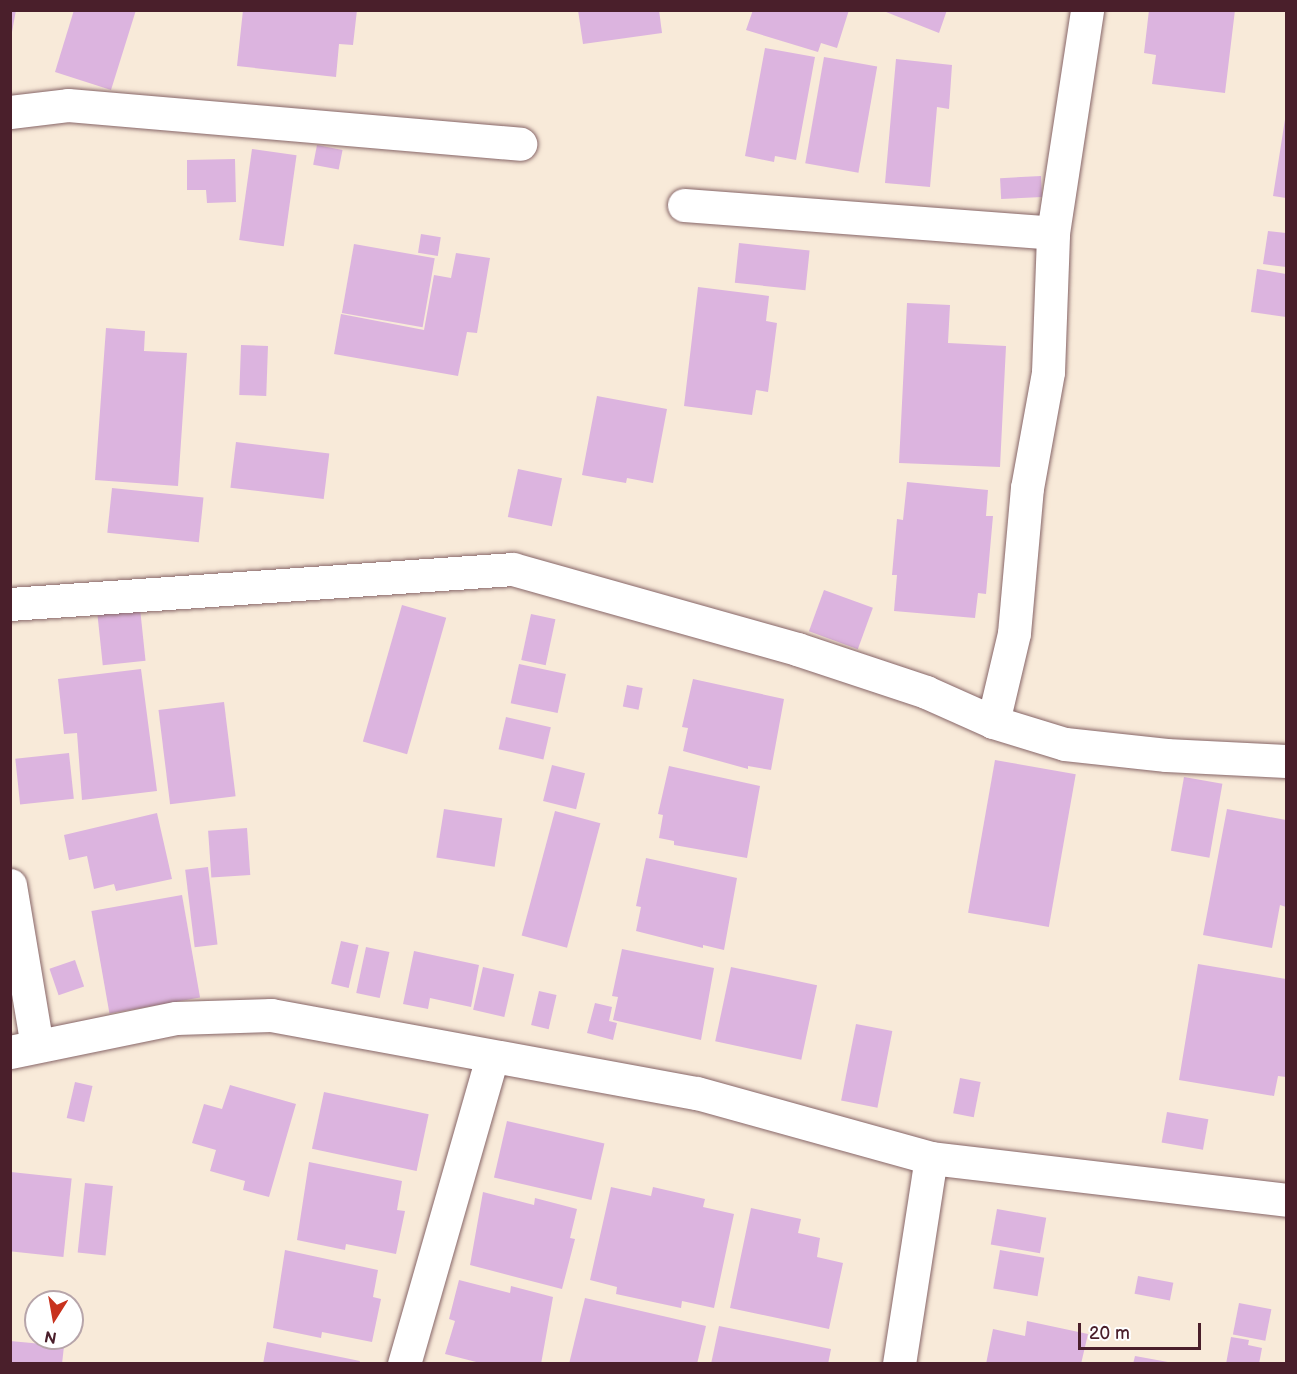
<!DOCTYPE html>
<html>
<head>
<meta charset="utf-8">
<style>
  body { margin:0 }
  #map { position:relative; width:1297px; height:1374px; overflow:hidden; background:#f8ead9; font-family:"Balsamiq Sans",sans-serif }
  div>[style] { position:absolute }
  .building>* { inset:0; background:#dcb4df; transform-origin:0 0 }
  .roads { filter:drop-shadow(0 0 2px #876668) drop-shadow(0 0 2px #876668) }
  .minor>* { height:33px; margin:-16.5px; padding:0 16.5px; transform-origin:16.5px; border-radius:16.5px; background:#fff }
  span { translate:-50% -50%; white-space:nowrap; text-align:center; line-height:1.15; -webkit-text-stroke:6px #fff; paint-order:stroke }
  .frame { position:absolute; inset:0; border:12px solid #4a1f2b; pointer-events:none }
  .north { position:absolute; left:24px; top:1290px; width:60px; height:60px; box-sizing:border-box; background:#fff; border:2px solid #b7a5aa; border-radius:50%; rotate:191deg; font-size:16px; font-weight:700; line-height:24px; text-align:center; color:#4a1f2b }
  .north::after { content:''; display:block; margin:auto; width:21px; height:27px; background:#c8321e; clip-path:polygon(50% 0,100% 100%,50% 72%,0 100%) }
  .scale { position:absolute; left:1078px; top:1323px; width:123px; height:27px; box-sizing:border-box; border:3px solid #4a1f2b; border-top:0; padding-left:8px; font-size:18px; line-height:21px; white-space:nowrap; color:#4a1f2b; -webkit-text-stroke:4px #fff; paint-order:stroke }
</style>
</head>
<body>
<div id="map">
  <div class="building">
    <div style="clip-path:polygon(10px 10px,16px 10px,12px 32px,10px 32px)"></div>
    <div style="clip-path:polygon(74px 10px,136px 10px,111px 90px,55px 72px)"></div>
    <div style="clip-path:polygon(243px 10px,357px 10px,353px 45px,339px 44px,336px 77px,237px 66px)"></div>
    <div style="clip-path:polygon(578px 10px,659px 10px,662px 33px,583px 44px)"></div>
    <div style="clip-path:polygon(753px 10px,849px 10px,837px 48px,821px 43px,818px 52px,746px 30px)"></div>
    <div style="clip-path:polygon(881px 10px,947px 10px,939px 33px)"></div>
    <div style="clip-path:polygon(1149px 10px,1235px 10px,1225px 93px,1152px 84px,1156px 55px,1144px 53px)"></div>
    <div style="clip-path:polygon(765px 48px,815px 57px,796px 160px,775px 156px,774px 162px,745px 156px)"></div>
    <div style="left:824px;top:57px;width:54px;height:108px;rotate:10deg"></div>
    <div style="clip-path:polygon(896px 59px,952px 65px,949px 109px,937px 107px,930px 187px,885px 183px)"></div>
    <div style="clip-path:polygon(1286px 113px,1286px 198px,1273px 196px)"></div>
    <div style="left:317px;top:145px;width:26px;height:20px;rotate:11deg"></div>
    <div style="left:252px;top:149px;width:45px;height:92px;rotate:8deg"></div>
    <div style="clip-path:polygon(235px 159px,236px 202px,207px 203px,206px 190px,187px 190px,187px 160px)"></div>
    <div style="left:1041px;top:176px;width:21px;height:41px;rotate:87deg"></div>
    <div style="clip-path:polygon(1268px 231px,1286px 233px,1286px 267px,1263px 264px)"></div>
    <div style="left:421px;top:234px;width:20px;height:19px;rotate:9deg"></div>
    <div style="left:739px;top:243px;width:71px;height:40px;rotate:6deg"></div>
    <div style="left:354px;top:244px;width:82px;height:70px;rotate:10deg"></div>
    <div style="clip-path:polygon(456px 253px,490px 258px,477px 333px,467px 332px,458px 376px,334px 354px,341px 314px,424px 330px,434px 275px,451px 278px)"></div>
    <div style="clip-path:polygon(1257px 269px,1286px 274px,1286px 317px,1251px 312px)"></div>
    <div style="clip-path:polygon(698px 287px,769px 296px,766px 321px,777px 323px,768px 392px,756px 390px,752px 415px,684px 406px)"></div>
    <div style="clip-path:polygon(907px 303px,950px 305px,948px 343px,1006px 346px,1000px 467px,899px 463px)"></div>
    <div style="clip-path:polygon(106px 328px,145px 331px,144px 351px,187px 353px,178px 486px,95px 480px)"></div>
    <div style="left:241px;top:345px;width:27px;height:50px;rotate:2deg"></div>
    <div style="clip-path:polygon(597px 396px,667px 409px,653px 483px,627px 478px,626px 483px,582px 475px)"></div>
    <div style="left:236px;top:442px;width:94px;height:46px;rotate:7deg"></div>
    <div style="left:518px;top:469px;width:45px;height:49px;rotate:12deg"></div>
    <div style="clip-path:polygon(907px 482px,988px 490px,986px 516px,993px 516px,986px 594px,978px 593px,975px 618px,894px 611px,897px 575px,892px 575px,897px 519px,903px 520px)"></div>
    <div style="left:112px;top:488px;width:92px;height:45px;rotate:6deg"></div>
    <div style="left:824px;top:590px;width:52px;height:44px;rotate:20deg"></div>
    <div style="left:402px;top:605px;width:46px;height:142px;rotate:16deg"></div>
    <div style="left:140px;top:608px;width:53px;height:43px;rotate:84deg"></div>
    <div style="left:531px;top:614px;width:25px;height:47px;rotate:12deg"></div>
    <div style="left:519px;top:664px;width:48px;height:40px;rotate:12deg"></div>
    <div style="clip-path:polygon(141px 669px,157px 791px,82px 800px,77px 733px,64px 734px,58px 679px)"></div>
    <div style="clip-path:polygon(693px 679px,784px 699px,771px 770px,748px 766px,748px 769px,683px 751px,688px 728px,682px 727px)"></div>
    <div style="left:627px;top:685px;width:16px;height:22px;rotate:11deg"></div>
    <div style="left:224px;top:702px;width:95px;height:66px;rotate:83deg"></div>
    <div style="left:506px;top:717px;width:46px;height:33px;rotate:13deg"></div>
    <div style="left:69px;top:753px;width:46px;height:54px;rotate:84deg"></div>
    <div style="left:995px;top:760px;width:82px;height:155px;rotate:10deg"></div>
    <div style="left:552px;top:765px;width:34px;height:37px;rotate:14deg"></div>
    <div style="clip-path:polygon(669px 766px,760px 786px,747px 858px,674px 845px,674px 841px,659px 838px,663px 815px,658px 814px)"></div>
    <div style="left:1184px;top:777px;width:39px;height:75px;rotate:10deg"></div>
    <div style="left:444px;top:809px;width:59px;height:49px;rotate:9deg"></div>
    <div style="clip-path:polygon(1227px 809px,1286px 820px,1286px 907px,1280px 905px,1272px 948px,1203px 935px)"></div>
    <div style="left:555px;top:811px;width:47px;height:129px;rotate:15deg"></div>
    <div style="clip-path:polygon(157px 813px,172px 879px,116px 891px,114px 884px,94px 889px,87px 856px,69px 860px,64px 835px)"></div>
    <div style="left:247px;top:828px;width:47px;height:39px;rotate:86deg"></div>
    <div style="clip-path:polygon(646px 858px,737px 878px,724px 950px,703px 945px,703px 948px,636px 931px,641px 907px,636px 906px)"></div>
    <div style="left:208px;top:867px;width:78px;height:23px;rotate:83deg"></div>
    <div style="left:182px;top:895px;width:104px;height:92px;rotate:80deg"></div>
    <div style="left:341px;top:941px;width:18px;height:44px;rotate:13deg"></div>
    <div style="left:366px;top:947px;width:24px;height:47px;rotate:12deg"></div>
    <div style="clip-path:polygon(622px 949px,714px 968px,701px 1040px,613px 1020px,618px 997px,612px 996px)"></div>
    <div style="clip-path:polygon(414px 951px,479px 965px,471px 1007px,430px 998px,428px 1009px,403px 1004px)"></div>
    <div style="left:75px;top:960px;width:28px;height:27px;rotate:71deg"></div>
    <div style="clip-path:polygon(1198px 964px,1286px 979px,1286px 1077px,1278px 1076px,1274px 1096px,1179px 1080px)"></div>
    <div style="left:483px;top:967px;width:32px;height:44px;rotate:13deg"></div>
    <div style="left:731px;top:967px;width:88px;height:76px;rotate:12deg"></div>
    <div style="left:539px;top:991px;width:18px;height:35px;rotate:13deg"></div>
    <div style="clip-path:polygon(595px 1003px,612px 1007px,609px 1021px,617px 1023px,613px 1040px,587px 1033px)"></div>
    <div style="left:856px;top:1024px;width:37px;height:78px;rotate:11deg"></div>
    <div style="left:960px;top:1078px;width:21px;height:36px;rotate:11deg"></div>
    <div style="left:75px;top:1082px;width:18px;height:37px;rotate:13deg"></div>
    <div style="clip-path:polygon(230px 1085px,296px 1104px,269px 1197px,243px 1190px,245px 1181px,210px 1171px,216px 1150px,192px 1143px,204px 1104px,222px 1109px)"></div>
    <div style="left:324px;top:1092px;width:107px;height:58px;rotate:12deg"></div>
    <div style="left:1167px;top:1112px;width:42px;height:31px;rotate:10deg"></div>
    <div style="left:507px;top:1121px;width:100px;height:58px;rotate:13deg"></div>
    <div style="clip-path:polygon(309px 1162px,402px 1181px,397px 1210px,405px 1211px,396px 1254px,346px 1244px,345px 1250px,297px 1240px)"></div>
    <div style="left:11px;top:1172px;width:61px;height:79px;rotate:6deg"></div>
    <div style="left:85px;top:1183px;width:28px;height:70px;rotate:6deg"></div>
    <div style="clip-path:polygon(611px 1187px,651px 1196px,653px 1187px,705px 1199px,703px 1207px,734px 1214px,714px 1308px,682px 1301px,681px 1308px,616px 1294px,617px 1287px,590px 1280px)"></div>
    <div style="clip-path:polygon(483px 1192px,534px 1205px,535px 1198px,577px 1209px,570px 1238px,575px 1239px,562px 1289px,470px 1265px)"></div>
    <div style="clip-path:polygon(751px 1208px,801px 1219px,798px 1233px,820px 1238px,817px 1257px,843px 1263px,829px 1329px,730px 1308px)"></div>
    <div style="left:997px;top:1209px;width:50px;height:36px;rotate:10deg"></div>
    <div style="clip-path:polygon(285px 1250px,378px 1270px,373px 1297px,381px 1299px,372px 1342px,322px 1332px,321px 1338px,273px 1328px)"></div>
    <div style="left:1000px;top:1250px;width:45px;height:39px;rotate:10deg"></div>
    <div style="left:1138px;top:1276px;width:36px;height:18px;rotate:11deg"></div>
    <div style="clip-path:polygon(459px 1280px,510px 1293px,511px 1286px,553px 1297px,541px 1364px,484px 1364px,445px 1354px,455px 1321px,449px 1319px)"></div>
    <div style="clip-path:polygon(585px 1298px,706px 1326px,697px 1364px,569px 1364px)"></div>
    <div style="left:1239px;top:1303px;width:33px;height:32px;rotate:11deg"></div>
    <div style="clip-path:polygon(1027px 1321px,1088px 1334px,1081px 1364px,986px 1364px,993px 1329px,1025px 1336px)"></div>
    <div style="clip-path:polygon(719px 1326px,831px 1349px,828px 1364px,711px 1364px)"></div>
    <div style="clip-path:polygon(1231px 1337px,1249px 1340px,1248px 1345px,1262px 1348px,1259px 1364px,1226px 1364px)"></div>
    <div style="clip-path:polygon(10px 1341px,64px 1346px,62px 1364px,10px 1364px)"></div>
    <div style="clip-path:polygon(267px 1342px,360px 1361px,359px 1364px,263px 1364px)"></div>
    <div style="clip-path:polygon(1135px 1356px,1168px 1362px,1168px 1364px,1133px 1364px)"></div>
  </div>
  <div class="roads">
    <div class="minor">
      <div style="left:10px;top:112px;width:58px;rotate:-6.9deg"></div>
      <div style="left:68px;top:105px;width:454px;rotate:4.9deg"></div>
      <div style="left:684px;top:205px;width:370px;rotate:4.3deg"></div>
      <div style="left:10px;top:604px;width:504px;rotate:-3.98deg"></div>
      <div style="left:513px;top:569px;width:295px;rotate:15.7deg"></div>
      <div style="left:797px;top:649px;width:136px;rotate:18.4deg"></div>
      <div style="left:926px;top:692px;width:73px;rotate:24.1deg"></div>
      <div style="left:993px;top:722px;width:75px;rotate:17deg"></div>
      <div style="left:1065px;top:744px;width:102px;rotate:6.2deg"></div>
      <div style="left:1166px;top:755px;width:120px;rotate:2.9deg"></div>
      <div style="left:993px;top:722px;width:91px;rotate:-76.7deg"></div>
      <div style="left:1014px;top:633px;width:146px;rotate:-84.9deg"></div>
      <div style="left:1027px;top:488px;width:118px;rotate:-79.7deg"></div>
      <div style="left:1048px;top:372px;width:139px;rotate:-87.9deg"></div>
      <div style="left:1053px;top:233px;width:226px;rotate:-81.3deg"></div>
      <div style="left:10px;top:885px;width:163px;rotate:80.5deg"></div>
      <div style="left:10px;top:1052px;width:169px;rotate:-11.6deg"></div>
      <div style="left:176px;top:1018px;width:95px;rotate:-1.8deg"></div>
      <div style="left:271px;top:1015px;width:433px;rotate:10.4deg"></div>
      <div style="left:697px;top:1093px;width:243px;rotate:15.5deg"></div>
      <div style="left:931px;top:1158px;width:357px;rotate:6.7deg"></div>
      <div style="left:404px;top:1364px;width:319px;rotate:-74deg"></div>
      <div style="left:899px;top:1364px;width:208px;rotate:-81.2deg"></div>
    </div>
  </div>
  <div class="frame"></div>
  <div class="north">N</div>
  <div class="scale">20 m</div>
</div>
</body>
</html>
